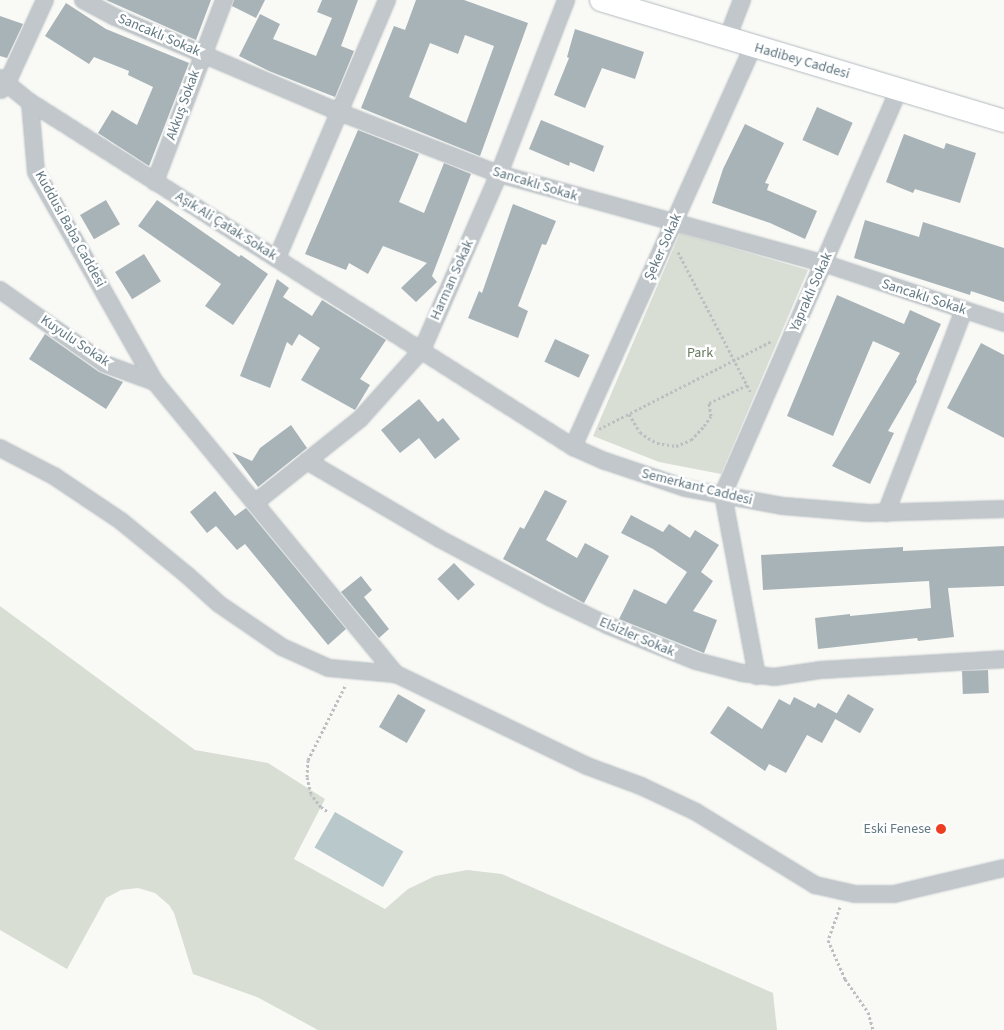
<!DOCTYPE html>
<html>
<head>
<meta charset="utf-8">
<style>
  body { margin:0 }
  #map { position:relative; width:1004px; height:1030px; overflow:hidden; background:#f9f9f6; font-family:"Source Sans 3",sans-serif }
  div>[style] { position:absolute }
  .green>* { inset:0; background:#d9ded5 }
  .water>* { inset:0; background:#b8c8cb; transform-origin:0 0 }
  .building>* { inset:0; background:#a8b3b8; transform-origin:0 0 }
  .path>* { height:3px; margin-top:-1.5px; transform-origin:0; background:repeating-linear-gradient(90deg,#bbbfc2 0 2.5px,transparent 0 5px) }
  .roads { filter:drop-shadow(0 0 1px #b3bbbf) drop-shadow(0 0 1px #b3bbbf) }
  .minor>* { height:16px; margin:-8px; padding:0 8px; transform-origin:8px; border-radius:8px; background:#c1c7ca }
  .secondary>* { height:22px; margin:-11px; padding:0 11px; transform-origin:11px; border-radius:11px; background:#fff }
  .dots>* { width:14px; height:14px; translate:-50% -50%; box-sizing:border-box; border:2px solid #fff; border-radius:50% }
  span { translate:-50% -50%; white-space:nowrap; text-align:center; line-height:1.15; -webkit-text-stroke:5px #fff; paint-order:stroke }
  .street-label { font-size:14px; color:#627883 }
  .park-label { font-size:14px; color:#687a61 }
  .poi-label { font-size:14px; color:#627883 }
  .right { translate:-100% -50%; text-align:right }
</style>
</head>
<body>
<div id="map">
  <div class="green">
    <div style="clip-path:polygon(680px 233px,808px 270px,721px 474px,659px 462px,593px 436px)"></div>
    <div style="clip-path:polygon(0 606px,195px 750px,268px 763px,325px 799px,294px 859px,385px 909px,408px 889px,435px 876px,467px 870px,502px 874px,773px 993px,777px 1030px,318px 1030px,257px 997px,193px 974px,174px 913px,169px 905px,155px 893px,138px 888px,121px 890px,106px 898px,67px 969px,0 930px)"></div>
  </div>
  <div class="water">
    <div style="left:335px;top:812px;width:79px;height:41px;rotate:30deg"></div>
  </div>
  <div class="building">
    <div style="clip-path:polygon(106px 0,211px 0,196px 40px)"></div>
    <div style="clip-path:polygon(234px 0,265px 0,256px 18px,232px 6px)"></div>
    <div style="clip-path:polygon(322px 0,358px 0,341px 46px,354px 51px,335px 97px,269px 71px,239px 56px,260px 14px,280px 24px,273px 39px,316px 56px,332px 18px,317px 12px)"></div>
    <div style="clip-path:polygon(evenodd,416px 0,464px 0,528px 23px,480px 156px,361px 108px,394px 26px,405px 30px,416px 0,465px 35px,494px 46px,466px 123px,409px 97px,430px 43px,458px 54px,465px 35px)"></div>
    <div style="clip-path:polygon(66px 3px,106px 29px,189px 63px,149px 166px,98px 133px,112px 110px,137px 125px,153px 87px,128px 75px,129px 71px,94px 57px,89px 64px,45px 36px)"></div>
    <div style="clip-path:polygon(0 16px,23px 24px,7px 58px,0 56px)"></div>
    <div style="clip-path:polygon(575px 29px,644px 52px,635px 79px,602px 68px,585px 108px,554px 95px,569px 58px,567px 57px)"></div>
    <div style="left:817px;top:107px;width:39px;height:36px;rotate:24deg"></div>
    <div style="clip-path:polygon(541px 120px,604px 146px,594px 172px,570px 162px,569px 166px,529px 149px)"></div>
    <div style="clip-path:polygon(745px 124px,784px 143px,765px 183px,769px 184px,767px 190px,817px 211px,805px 239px,770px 223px,712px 203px,723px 169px)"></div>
    <div style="clip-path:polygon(358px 130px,419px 154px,399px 202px,424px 213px,444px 163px,471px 174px,432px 276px,437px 282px,416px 302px,401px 288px,427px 263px,383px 246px,368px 274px,349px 263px,346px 270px,305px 254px)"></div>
    <div style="clip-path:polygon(904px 134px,944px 149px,946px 143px,976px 153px,960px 203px,915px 189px,913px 193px,886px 182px)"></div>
    <div style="left:106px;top:200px;width:28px;height:30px;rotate:60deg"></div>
    <div style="clip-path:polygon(157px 200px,239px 257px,241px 255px,268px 274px,233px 325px,205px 306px,221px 284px,138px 226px)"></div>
    <div style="clip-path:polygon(513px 204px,556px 221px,546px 245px,542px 244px,518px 306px,528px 311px,518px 338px,468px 318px,479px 291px,482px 293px)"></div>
    <div style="clip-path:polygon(865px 220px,919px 237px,923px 222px,1004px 248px,1004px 302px,971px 291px,970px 295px,854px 258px)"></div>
    <div style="left:144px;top:254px;width:32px;height:34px;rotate:58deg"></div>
    <div style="clip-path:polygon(277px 279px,289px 288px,283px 297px,312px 316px,322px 300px,386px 340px,360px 379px,370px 385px,355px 410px,301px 380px,320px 348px,299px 334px,292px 346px,287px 342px,270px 388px,240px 376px)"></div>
    <div style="clip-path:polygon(837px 295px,904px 324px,910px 310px,941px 324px,916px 380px,917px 381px,888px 431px,894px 433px,870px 484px,832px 466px,900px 353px,873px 341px,833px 436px,787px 416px)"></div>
    <div style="clip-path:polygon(45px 334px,99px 372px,123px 382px,106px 409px,29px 359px)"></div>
    <div style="left:555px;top:339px;width:38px;height:25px;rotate:25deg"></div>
    <div style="clip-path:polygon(981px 343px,1004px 355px,1004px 438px,947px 408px)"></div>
    <div style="clip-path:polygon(419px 399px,438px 422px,443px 418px,460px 439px,435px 459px,419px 438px,400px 453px,381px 430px)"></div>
    <div style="clip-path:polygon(291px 425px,307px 448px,258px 487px,232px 452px,252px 461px,260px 448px)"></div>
    <div style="clip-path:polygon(545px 490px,567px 501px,546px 540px,577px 558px,585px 543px,609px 556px,584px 603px,503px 559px,520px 527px,524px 529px)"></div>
    <div style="clip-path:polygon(215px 491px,235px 516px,246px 508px,346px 629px,328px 645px,245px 544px,237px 550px,216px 526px,207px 533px,190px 512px)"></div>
    <div style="clip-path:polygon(631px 515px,663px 532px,669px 524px,690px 538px,695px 530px,719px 545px,701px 572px,713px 581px,693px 611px,717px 620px,704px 653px,619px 619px,634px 589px,666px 604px,687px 572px,653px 549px,621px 533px)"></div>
    <div style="clip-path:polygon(1004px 546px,1004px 586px,948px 588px,954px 637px,918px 641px,917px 638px,818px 649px,815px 618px,850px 614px,850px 616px,931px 608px,929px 581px,763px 590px,761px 555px,903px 547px,903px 551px)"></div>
    <div style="left:454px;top:563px;width:30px;height:23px;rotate:46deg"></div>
    <div style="clip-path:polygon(361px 576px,372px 590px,364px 597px,389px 629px,379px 638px,341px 592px)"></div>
    <div style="left:988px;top:670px;width:23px;height:26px;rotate:88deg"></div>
    <div style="left:398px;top:694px;width:32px;height:38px;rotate:30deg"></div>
    <div style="left:848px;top:694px;width:30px;height:28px;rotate:30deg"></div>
    <div style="clip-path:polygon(794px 697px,815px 708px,818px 703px,838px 714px,822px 743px,807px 735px,786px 773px,769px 764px,765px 771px,710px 733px,728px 706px,762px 729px,779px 699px,790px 705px)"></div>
  </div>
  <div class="path">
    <div style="left:678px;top:252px;width:157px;rotate:62.6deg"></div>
    <div style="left:629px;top:414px;width:21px;rotate:59deg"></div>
    <div style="left:640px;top:432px;width:10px;rotate:37deg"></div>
    <div style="left:648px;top:438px;width:10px;rotate:29deg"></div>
    <div style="left:657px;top:443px;width:19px;rotate:9deg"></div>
    <div style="left:676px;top:446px;width:16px;rotate:-22deg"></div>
    <div style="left:691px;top:440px;width:19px;rotate:-47deg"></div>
    <div style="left:704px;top:426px;width:12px;rotate:-55deg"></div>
    <div style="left:711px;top:416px;width:13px;rotate:-99deg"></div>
    <div style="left:709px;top:403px;width:42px;rotate:-25.3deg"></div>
    <div style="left:599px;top:429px;width:194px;rotate:-27deg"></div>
    <div style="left:327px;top:811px;width:7px;rotate:-146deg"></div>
    <div style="left:321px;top:807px;width:16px;rotate:-128deg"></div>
    <div style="left:311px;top:794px;width:17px;rotate:-103deg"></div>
    <div style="left:307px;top:777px;width:17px;rotate:-87deg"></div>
    <div style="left:308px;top:760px;width:85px;rotate:-63.4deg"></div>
    <div style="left:840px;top:907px;width:35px;rotate:110deg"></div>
    <div style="left:828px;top:940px;width:43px;rotate:66.4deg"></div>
    <div style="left:845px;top:979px;width:40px;rotate:55.1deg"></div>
    <div style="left:868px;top:1012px;width:19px;rotate:74deg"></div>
  </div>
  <div class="roads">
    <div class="minor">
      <div style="left:83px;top:0;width:36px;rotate:28deg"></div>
      <div style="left:115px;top:17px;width:243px;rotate:23deg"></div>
      <div style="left:339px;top:112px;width:172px;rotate:21.2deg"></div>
      <div style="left:499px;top:174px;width:336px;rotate:15.4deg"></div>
      <div style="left:823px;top:263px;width:191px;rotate:18.3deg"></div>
      <div style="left:727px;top:39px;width:42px;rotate:-69deg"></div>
      <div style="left:0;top:78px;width:38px;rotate:39deg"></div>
      <div style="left:30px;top:102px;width:643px;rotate:32.43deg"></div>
      <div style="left:573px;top:447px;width:35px;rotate:24deg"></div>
      <div style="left:605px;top:461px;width:84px;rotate:18.6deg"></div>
      <div style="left:685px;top:488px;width:100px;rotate:10.4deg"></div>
      <div style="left:783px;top:506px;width:86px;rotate:4.7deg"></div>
      <div style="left:869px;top:513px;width:135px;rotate:-1.7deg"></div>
      <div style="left:1px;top:90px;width:9px;rotate:-49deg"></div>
      <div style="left:7px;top:83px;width:91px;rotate:-65.4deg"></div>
      <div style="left:30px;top:102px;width:70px;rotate:85.1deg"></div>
      <div style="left:36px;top:172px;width:241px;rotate:60.5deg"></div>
      <div style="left:155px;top:382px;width:379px;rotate:50.5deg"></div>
      <div style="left:396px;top:674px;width:212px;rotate:25.7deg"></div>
      <div style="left:587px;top:766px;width:58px;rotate:20.3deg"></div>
      <div style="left:641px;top:786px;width:61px;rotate:25.3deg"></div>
      <div style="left:696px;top:812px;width:140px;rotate:31.5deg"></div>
      <div style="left:815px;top:885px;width:41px;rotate:12.7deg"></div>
      <div style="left:855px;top:894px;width:39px"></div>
      <div style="left:894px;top:894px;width:113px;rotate:-13.3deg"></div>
      <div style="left:155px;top:182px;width:195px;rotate:-69.2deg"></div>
      <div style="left:277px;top:258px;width:280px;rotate:-66.9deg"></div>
      <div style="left:0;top:290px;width:128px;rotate:35.2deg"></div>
      <div style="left:105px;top:364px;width:53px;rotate:19.8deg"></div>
      <div style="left:573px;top:447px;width:439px;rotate:-65.8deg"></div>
      <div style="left:0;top:448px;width:61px;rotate:27.4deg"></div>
      <div style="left:54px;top:476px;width:81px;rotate:33.9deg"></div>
      <div style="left:121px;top:521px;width:85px;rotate:39.3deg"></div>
      <div style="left:187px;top:575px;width:43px;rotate:42.2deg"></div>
      <div style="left:219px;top:604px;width:76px;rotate:34.3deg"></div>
      <div style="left:282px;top:647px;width:51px;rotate:24.1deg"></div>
      <div style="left:329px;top:668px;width:67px;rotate:5.1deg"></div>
      <div style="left:307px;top:461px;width:154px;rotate:30.4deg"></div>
      <div style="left:440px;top:539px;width:126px;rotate:28deg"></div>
      <div style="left:551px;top:598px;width:62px;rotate:25.7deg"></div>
      <div style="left:607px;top:625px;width:96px;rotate:22deg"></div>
      <div style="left:696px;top:661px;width:48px;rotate:14.6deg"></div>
      <div style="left:742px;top:673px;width:32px;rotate:7deg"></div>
      <div style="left:774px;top:677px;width:48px;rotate:-8.5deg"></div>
      <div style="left:821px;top:670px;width:183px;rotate:-3.4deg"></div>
      <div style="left:256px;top:502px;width:133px;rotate:-38.6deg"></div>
      <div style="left:360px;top:419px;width:93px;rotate:-48.1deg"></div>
      <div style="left:422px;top:350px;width:192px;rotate:-66.4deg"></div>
      <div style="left:499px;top:174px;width:186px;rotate:-68.9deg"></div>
      <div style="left:886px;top:513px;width:217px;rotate:-69deg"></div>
      <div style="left:757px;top:676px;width:185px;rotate:-100.6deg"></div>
      <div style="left:723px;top:494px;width:441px;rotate:-66.5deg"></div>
    </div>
    <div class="secondary">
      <div style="left:601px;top:0;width:421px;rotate:16.7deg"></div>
    </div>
  </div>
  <div class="dots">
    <div style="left:941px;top:829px;background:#ee3e21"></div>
  </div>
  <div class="street-label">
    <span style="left:159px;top:35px;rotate:23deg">Sancaklı Sokak</span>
    <span style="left:802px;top:61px;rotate:16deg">Hadibey Caddesi</span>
    <span style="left:183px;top:105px;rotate:-70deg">Akkuş Sokak</span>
    <span style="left:535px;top:184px;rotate:17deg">Sancaklı Sokak</span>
    <span style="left:226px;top:226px;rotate:32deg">Aşık Ali Çatak Sokak</span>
    <span style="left:70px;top:229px;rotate:61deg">Kuddusi Baba Caddesi</span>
    <span style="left:663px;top:247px;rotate:-66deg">Şeker Sokak</span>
    <span style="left:452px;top:280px;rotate:-66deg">Harman Sokak</span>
    <span style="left:811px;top:292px;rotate:-66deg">Yapraklı Sokak</span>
    <span style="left:924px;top:297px;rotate:18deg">Sancaklı Sokak</span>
    <span style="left:75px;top:341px;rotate:34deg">Kuyulu Sokak</span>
    <span style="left:697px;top:487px;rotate:14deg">Semerkant Caddesi</span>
    <span style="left:637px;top:637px;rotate:23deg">Elsizler Sokak</span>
  </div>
  <div class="park-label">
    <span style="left:700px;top:353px">Park</span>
  </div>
  <div class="poi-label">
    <span class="right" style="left:931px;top:829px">Eski Fenese</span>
  </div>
</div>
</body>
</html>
